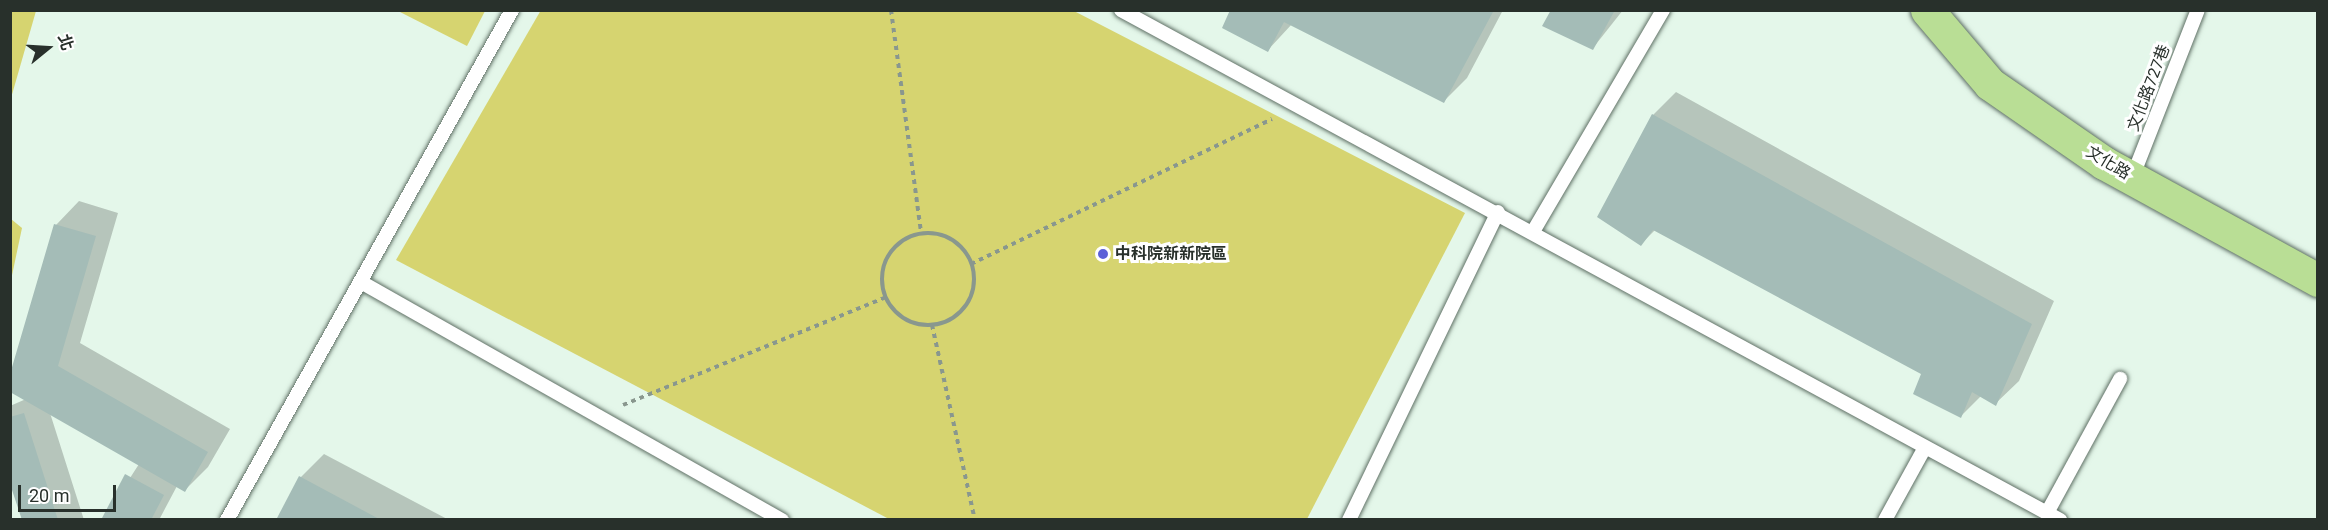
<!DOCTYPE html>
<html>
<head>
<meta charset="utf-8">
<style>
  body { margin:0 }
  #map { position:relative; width:2328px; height:530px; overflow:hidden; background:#e4f7ea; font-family:Roboto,"Noto Sans TC",sans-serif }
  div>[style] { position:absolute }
  .green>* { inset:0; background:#d6d470 }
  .shadow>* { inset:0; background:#0003 }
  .building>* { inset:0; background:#a4bcb7 }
  .path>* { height:4px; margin-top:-2px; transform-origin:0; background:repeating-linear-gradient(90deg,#89978e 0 4.5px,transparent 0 9px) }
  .path>.ring { margin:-2px; padding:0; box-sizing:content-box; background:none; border:4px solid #89978e; border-radius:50% }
  .roads { filter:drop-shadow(0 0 2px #5f7065) drop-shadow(0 0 2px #5f7065) }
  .lane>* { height:14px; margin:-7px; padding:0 7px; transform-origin:7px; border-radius:7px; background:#fff }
  .primary>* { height:33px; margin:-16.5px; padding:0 16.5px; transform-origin:16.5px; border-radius:16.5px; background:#b9de95 }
  .dots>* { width:16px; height:16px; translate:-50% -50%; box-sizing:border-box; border:3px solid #fff; border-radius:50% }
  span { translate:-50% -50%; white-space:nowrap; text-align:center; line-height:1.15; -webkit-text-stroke:6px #fff; paint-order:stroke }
  .street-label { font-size:16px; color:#28302b }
  .poi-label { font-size:16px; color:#28302b; font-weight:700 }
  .left { translate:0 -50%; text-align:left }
  .frame { position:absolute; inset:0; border:12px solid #28302b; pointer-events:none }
  .north { position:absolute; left:18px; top:18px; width:60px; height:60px; -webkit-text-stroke:4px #fff; paint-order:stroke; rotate:72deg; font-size:16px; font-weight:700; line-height:24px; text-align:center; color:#28302b }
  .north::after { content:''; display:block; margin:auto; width:21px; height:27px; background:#28302b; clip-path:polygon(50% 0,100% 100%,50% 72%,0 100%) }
  .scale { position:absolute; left:18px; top:485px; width:98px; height:27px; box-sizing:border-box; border:3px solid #28302b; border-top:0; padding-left:8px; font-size:18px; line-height:21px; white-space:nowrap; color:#28302b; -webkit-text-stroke:4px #fff; paint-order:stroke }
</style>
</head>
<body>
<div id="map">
  <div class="green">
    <div style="clip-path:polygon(11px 10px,36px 11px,11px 98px,10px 11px)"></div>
    <div style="clip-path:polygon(541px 10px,1074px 11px,1465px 213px,1307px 519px,889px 519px,396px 260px)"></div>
    <div style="clip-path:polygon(398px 11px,485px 11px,467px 46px)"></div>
    <div style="clip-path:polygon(11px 219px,22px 228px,11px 280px)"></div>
  </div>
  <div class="shadow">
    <div style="clip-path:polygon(1231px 10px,1503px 10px,1467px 78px,1444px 101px,1292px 24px,1268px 50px)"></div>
    <div style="clip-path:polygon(1552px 10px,1623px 10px,1593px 48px)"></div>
    <div style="clip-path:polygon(1676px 92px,2054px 301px,2019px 381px,1995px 404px,1981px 396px,1961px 416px,1923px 373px,1655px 230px,1641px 244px,1653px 115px)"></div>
    <div style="clip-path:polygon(79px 201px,118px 213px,80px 343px,230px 429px,208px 467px,185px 490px,177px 486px,159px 520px,103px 520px,139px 464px,50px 413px,84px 520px,23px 520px,10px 479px,10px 406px,26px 399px,56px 225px)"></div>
    <div style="clip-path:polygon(324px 454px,449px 520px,278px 520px,301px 477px)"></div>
  </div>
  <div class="building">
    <div style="clip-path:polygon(1230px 10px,1494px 10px,1444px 103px,1284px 22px,1268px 52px,1222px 28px)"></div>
    <div style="clip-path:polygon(1551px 10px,1615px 10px,1593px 50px,1542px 26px)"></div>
    <div style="clip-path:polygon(1652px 114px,2032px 324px,1996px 406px,1972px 392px,1961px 418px,1913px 394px,1921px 374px,1653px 230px,1641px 246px,1597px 217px)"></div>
    <div style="clip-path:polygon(54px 224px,96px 236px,58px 366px,208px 452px,185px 492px,10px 392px,10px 374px)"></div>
    <div style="clip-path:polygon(24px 413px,58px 520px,22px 520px,10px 484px,10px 417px)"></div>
    <div style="clip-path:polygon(125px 474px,164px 495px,151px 520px,101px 520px)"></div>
    <div style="clip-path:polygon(299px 476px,381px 520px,276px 520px)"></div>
  </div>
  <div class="path">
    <div style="left:891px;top:10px;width:225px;rotate:82.3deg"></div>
    <div class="ring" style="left:882px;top:233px;width:88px;height:88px"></div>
    <div style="left:971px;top:264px;width:334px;rotate:-25.7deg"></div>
    <div style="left:932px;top:325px;width:200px;rotate:77.6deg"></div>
    <div style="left:623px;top:405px;width:284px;rotate:-22.3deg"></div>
  </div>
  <div class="roads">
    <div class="lane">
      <div style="left:1121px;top:10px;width:1069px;rotate:28.51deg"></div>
      <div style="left:2132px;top:178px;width:180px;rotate:-68.6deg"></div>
      <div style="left:1534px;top:230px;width:255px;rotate:-59.6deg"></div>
      <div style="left:361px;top:282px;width:484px;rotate:29.5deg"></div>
      <div style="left:2047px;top:513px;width:153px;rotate:-61.4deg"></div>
      <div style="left:227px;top:520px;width:584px;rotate:-60.8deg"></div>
      <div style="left:1349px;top:520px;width:342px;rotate:-64.2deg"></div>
      <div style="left:1885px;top:520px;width:81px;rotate:-61.2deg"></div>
    </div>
    <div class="primary">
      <div style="left:1927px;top:10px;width:97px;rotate:49.6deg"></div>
      <div style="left:1990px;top:84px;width:139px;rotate:34.7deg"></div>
      <div style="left:2104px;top:163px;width:244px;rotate:28.7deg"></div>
    </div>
  </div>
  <div class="dots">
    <div style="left:1103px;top:254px;background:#5c60d8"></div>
  </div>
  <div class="street-label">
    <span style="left:2149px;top:88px;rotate:-69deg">文化路727巷</span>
    <span style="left:2108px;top:163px;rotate:31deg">文化路</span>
  </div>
  <div class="poi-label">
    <span class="left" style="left:1115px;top:254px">中科院新新院區</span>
  </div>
  <div class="frame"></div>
  <div class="north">北</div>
  <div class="scale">20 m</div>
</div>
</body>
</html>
